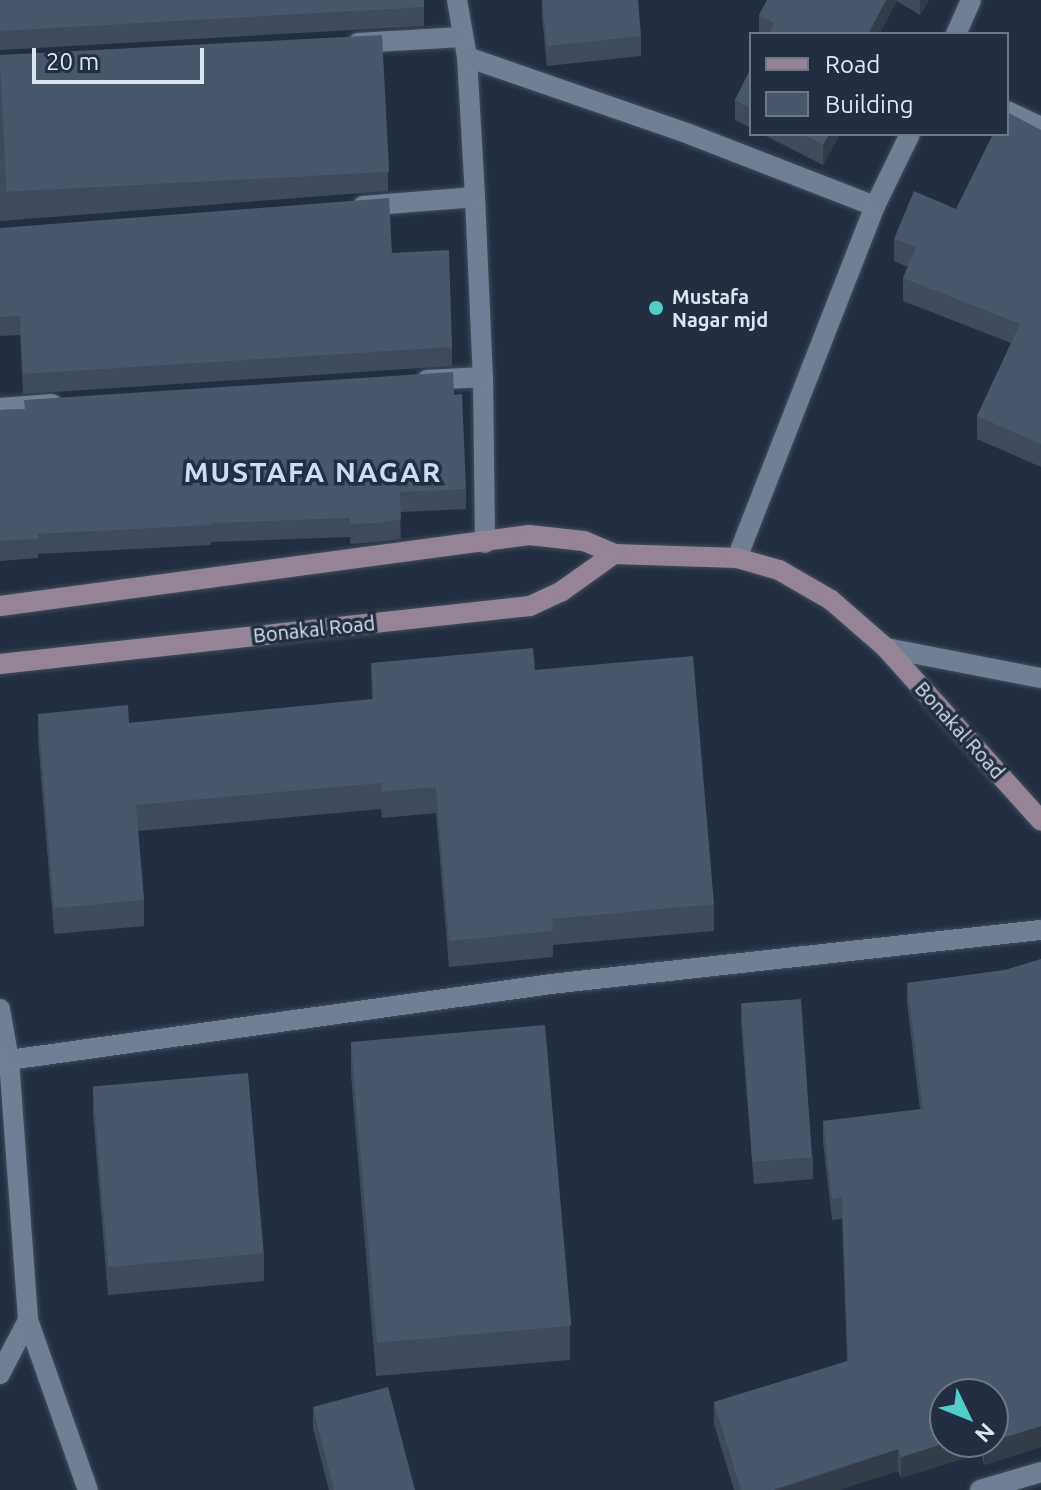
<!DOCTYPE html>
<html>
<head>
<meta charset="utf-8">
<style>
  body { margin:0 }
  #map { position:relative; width:1041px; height:1490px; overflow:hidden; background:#232f40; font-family:Ubuntu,sans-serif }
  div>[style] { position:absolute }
  .roads { filter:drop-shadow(0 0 2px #424d5c) drop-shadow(0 0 2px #424d5c) }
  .minor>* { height:20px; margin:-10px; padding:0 10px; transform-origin:10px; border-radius:10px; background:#717f94 }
  .tertiary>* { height:20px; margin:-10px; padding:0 10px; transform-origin:10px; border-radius:10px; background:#717f94 }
  .secondary>* { height:20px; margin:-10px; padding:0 10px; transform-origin:10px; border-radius:10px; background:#948495 }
  .wall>* { inset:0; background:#3f4b5b }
  .shaded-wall>* { inset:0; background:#333d4a }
  .building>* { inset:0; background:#49576a; transform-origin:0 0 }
  .dots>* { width:22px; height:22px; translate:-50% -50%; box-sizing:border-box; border:4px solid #232f40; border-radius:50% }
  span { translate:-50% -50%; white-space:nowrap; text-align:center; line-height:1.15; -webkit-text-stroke:7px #232f40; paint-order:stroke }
  .poi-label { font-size:20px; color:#dde5f1; font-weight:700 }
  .left { translate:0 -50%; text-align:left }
  .street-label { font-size:20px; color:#dde5f1 }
  .district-label { font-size:28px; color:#ccdcf2; font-weight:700; letter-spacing:2px }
  .legend { position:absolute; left:749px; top:32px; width:260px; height:104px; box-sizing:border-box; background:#232f40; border:2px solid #6d7887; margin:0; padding:10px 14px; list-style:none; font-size:24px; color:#dde5f1 }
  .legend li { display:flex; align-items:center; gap:16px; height:40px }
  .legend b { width:40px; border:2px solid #6d7887 }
  .north { position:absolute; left:929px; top:1378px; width:80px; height:80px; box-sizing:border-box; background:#232f40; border:2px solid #6d7887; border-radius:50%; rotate:133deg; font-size:22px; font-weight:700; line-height:32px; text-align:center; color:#dde5f1 }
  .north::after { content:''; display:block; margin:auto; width:28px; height:36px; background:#53cdc9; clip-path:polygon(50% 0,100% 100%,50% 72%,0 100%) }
  .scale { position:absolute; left:32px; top:48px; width:172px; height:36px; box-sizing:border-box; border:4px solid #dde5f1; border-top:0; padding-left:10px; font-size:24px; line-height:28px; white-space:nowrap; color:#dde5f1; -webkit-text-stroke:6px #232f40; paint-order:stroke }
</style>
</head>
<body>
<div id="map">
  <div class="roads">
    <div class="minor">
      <div style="left:457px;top:0;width:58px;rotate:80deg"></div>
      <div style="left:467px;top:57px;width:140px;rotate:86.7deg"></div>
      <div style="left:475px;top:197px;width:180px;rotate:87.5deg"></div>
      <div style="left:483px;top:377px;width:166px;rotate:89.3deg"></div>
      <div style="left:956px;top:34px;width:37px;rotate:-66deg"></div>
      <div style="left:358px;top:43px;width:103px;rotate:-3.3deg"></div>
      <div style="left:467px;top:57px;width:235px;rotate:19.1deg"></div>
      <div style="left:689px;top:134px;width:199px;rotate:21.2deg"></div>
      <div style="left:1007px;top:111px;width:38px;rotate:25deg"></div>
      <div style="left:363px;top:206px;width:112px;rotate:-4.6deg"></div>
      <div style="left:427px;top:380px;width:56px;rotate:-3.1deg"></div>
      <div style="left:0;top:408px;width:52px;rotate:-4.4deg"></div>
      <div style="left:737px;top:558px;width:378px;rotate:-68.6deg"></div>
      <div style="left:875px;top:206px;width:80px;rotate:-64.1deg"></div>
      <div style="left:0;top:1009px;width:52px;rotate:80deg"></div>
      <div style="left:9px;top:1060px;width:261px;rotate:85.8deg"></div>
      <div style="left:28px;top:1320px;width:61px;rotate:117.4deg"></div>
      <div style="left:9px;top:1060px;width:547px;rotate:-7.98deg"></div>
      <div style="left:551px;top:984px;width:493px;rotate:-6.3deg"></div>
      <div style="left:28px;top:1320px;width:180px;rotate:70.6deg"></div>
      <div style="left:980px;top:1490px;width:64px;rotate:-16.4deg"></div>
    </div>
    <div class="tertiary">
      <div style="left:886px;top:648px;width:158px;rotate:11deg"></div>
    </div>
    <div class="secondary">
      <div style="left:0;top:606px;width:534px;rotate:-7.64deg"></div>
      <div style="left:529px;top:535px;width:55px;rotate:6.2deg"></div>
      <div style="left:584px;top:541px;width:33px;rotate:23deg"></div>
      <div style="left:614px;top:554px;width:123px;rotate:1.9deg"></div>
      <div style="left:737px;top:558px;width:44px;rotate:15.9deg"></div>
      <div style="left:779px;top:570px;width:60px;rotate:30deg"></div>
      <div style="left:831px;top:600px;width:73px;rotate:41.1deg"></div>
      <div style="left:886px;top:648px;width:232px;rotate:48.1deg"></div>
      <div style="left:0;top:664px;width:533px;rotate:-6.25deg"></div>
      <div style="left:530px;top:606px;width:35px;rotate:-25deg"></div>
      <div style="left:562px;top:591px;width:64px;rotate:-35.4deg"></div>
    </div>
  </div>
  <div class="wall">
    <div style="clip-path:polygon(0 0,424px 0,424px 26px,0 50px)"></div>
    <div style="clip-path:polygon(542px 0,641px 36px,641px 56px,547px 66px,542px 17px)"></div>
    <div style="clip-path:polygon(767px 0,929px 0,920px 15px,897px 1px,879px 34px,759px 34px,759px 15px)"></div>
    <div style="clip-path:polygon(0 56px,388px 172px,388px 191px,0 221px)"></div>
    <div style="clip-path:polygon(751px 68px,751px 128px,735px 120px,735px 100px)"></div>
    <div style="clip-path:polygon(1041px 130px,1041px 467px,977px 439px,977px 416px,1011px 343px,903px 301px,903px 278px,908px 267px,894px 261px,894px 239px,956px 209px)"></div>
    <div style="clip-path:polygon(762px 134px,840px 134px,823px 165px)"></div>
    <div style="clip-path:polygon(0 228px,392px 253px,452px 347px,452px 366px,23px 394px,20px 335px,0 336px)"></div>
    <div style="clip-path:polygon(454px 395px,466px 489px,466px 509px,400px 512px,401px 539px,376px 542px,350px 544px,350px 537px,211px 542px,211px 545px,38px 554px,38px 558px,0 561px,0 410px)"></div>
    <div style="clip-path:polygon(371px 663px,535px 670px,714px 904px,714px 931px,553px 945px,553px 957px,449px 967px,436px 813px,382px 818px,381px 809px,138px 831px,144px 900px,144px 926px,54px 934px,38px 740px,38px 714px,129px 723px,372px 699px)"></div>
    <div style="clip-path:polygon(evenodd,1041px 959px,1041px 1447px,984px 1465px,981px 1453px,901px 1478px,898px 1471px,838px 1490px,734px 1490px,714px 1424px,714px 1402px,847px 1361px,842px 1219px,832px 1220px,823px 1142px,823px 1121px,920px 1109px,907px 1004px,907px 983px,1005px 970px,1041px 959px,945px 1394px,993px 1394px,993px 1442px,945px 1442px,945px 1394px)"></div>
    <div style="clip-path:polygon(741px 1004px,813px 1158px,813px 1179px,754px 1184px,741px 1024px)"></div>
    <div style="clip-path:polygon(351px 1042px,570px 1326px,570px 1360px,376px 1376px,351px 1075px)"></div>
    <div style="clip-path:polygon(93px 1087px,264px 1253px,264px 1281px,108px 1295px,93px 1115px)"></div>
    <div style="clip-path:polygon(313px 1407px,415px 1490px,329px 1490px,313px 1428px)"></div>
  </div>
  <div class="shaded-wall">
    <div style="clip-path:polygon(886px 0,897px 0,879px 34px,868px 34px)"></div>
    <div style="clip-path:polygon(920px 0,929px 0,920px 15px)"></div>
    <div style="clip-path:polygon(829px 134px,840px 134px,823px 165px,823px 145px)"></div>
    <div style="clip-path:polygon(1041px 1426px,1041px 1447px,984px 1465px,984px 1443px,993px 1442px,993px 1441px)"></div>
    <div style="clip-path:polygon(949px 1442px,981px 1442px,981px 1453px,901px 1478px,901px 1457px)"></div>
    <div style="clip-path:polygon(898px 1449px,898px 1471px,838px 1490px,773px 1490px)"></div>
  </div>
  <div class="building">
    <div style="clip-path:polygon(0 0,424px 0,424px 7px,0 31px)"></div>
    <div style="clip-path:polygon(542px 0,638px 0,641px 36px,547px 46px)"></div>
    <div style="clip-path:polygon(767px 0,886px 0,868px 34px,769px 34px,774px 23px,759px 15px)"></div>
    <div style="left:382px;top:35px;width:137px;height:383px;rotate:87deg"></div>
    <div style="clip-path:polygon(751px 68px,751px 108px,735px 100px)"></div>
    <div style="clip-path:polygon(1007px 112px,1041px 130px,1041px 444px,977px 416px,1020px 324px,903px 278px,916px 247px,894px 239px,914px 191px,956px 209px,993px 134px,1007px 134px)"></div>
    <div style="clip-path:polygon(802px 134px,829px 134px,823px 145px)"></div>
    <div style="clip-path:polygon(389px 198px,392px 253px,449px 250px,452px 347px,23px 374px,20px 316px,0 317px,0 228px)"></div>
    <div style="clip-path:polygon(453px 372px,454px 395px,462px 394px,466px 489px,400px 492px,401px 519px,376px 523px,350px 524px,350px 518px,211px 523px,211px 525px,38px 534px,38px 539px,0 541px,0 410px,25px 409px,24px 400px)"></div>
    <div style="clip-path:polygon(533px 648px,535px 670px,693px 656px,714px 904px,552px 919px,553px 931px,449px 941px,436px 787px,382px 792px,381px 783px,136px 805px,144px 900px,54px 908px,38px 714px,128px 705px,129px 723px,374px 699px,371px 663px)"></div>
    <div style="clip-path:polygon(1041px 959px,1041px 1426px,993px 1441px,993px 1394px,945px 1394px,945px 1442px,949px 1442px,901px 1457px,898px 1449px,773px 1490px,741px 1490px,714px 1402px,848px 1361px,842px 1197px,832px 1199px,823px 1121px,923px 1109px,907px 983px,1005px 970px)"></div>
    <div style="left:801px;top:999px;width:159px;height:60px;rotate:86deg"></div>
    <div style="left:545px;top:1025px;width:302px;height:195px;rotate:85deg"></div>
    <div style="left:248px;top:1073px;width:181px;height:156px;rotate:85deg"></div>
    <div style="clip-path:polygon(388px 1387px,415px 1490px,334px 1490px,313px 1407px)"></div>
  </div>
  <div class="dots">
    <div style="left:656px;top:308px;background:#53cdc9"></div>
  </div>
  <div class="poi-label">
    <span class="left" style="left:672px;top:308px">Mustafa<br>Nagar mjd</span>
  </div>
  <div class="street-label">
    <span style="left:314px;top:629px;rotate:-6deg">Bonakal Road</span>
    <span style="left:960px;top:730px;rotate:48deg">Bonakal Road</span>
  </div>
  <div class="district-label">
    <span style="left:313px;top:472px">MUSTAFA NAGAR</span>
  </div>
  <ul class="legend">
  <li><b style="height:10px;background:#948495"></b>Road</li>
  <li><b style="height:22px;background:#49576a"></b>Building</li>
  </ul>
  <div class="north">N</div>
  <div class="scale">20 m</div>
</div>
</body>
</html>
